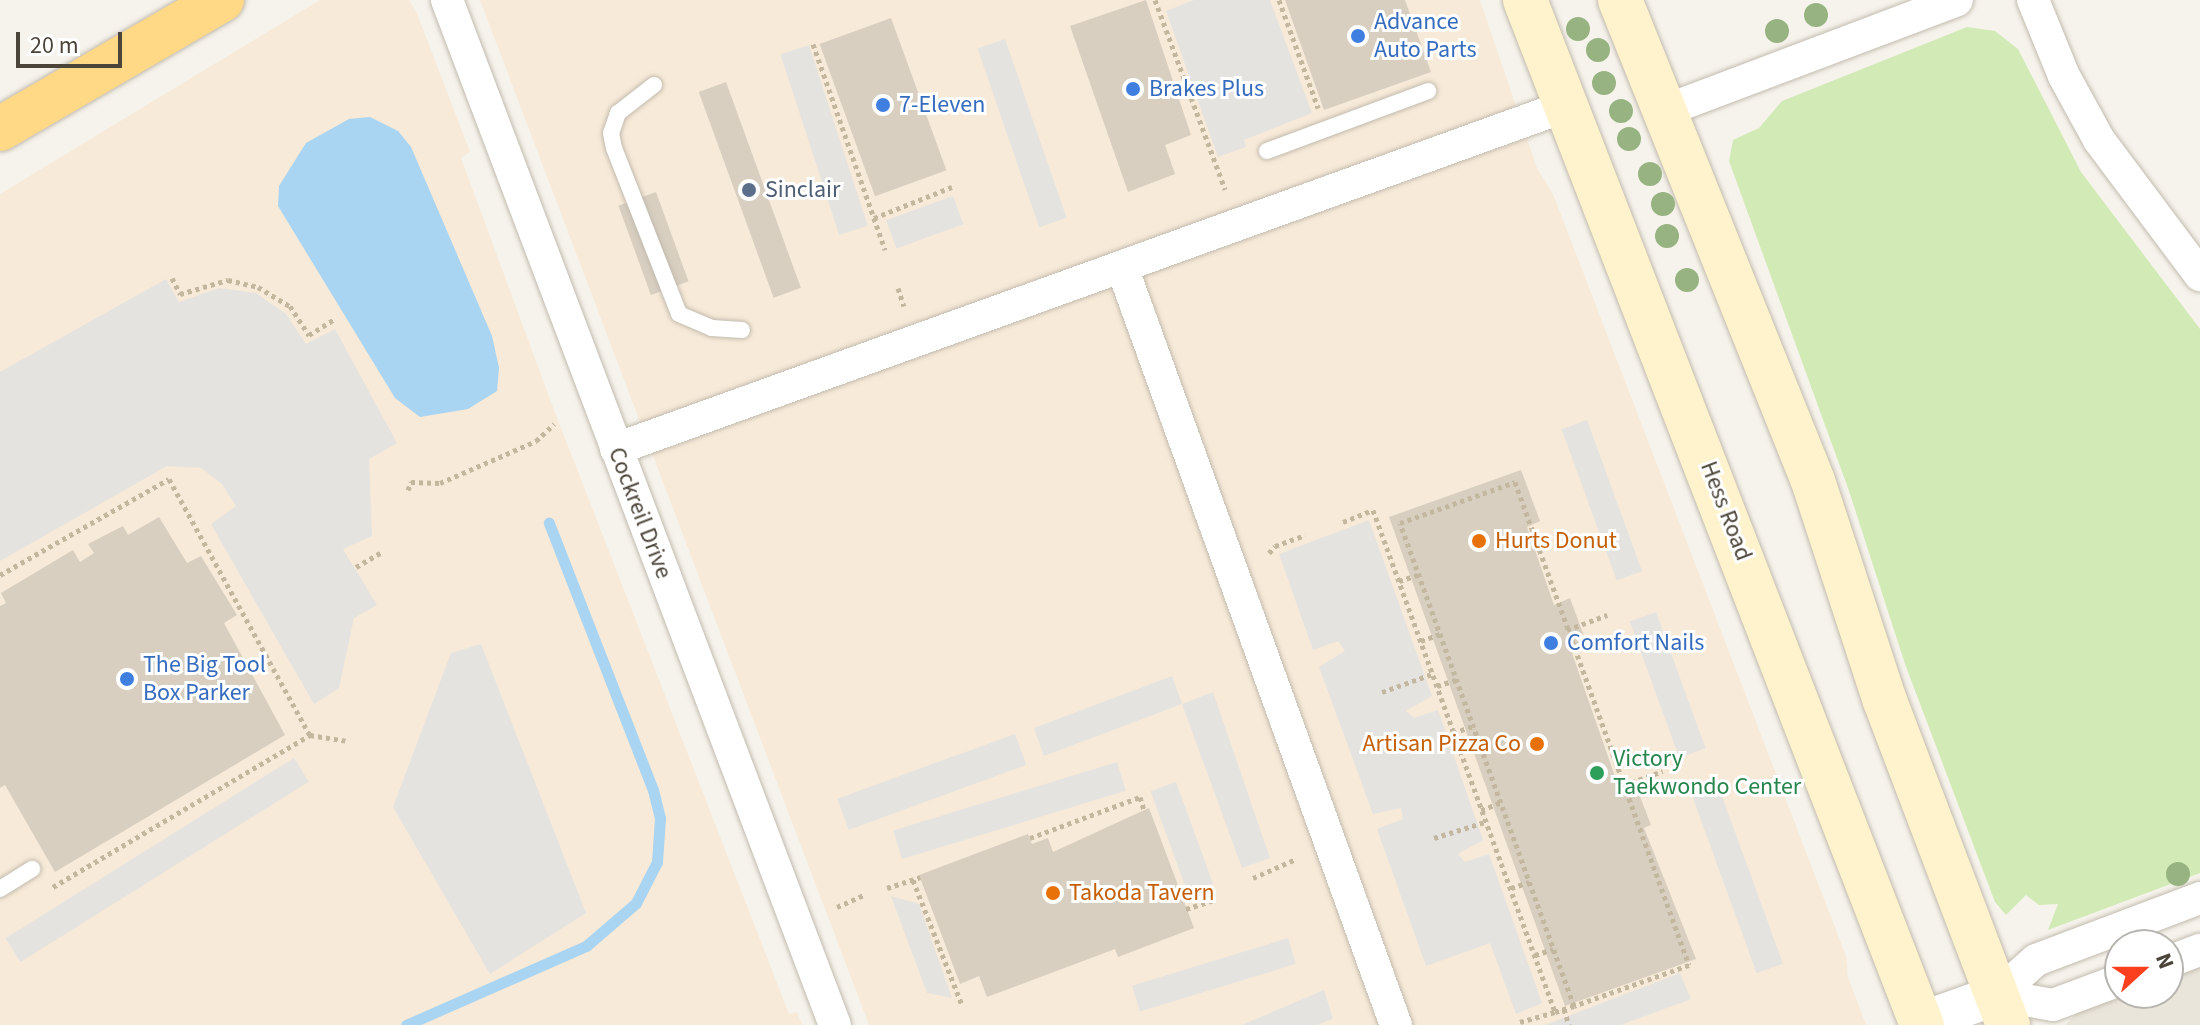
<!DOCTYPE html>
<html>
<head>
<meta charset="utf-8">
<style>
  body { margin:0 }
  #map { position:relative; width:2200px; height:1025px; overflow:hidden; background:#f6f3ec; font-family:"Source Sans 3",sans-serif }
  div>[style] { position:absolute }
  .residential>* { inset:0; background:#eae5da }
  .commercial>* { inset:0; background:#f7ead8 }
  .green>* { inset:0; background:#d2eab5 }
  .parking>* { inset:0; background:#e5e3e0; transform-origin:0 0 }
  .water>* { inset:0; background:#a9d4f2 }
  .stream>* { height:11px; margin:-5.5px; padding:0 5.5px; transform-origin:5.5px; border-radius:5.5px; background:#a9d4f2 }
  .building>* { inset:0; background:#d8cfc1; transform-origin:0 0 }
  .path>* { height:5px; margin-top:-2.5px; transform-origin:0; background:repeating-linear-gradient(90deg,#c4b79f 0 4px,transparent 0 8px) }
  .roads { filter:drop-shadow(0 0 2px #c2bbae) drop-shadow(0 0 2px #c2bbae) }
  .service>* { height:16px; margin:-8px; padding:0 8px; transform-origin:8px; border-radius:8px; background:#fff }
  .minor>* { height:32px; margin:-16px; padding:0 16px; transform-origin:16px; border-radius:16px; background:#fff }
  .tertiary>* { height:40px; margin:-20px; padding:0 20px; transform-origin:20px; border-radius:20px; background:#fff }
  .secondary>* { height:44px; margin:-22px; padding:0 22px; transform-origin:22px; border-radius:22px; background:#fff3cd }
  .trunk>* { height:44px; margin:-22px; padding:0 22px; transform-origin:22px; border-radius:22px; background:#ffd985 }
  .trees>* { width:24px; height:24px; margin:-12px; border-radius:50%; background:#97b381 }
  .dots>* { width:22px; height:22px; translate:-50% -50%; box-sizing:border-box; border:4px solid #fff; border-radius:50% }
  span { translate:-50% -50%; white-space:nowrap; text-align:center; line-height:1.15; -webkit-text-stroke:6px #fff; paint-order:stroke }
  .shop-label { font-size:24px; color:#366cbe }
  .left { translate:0 -50%; text-align:left }
  .service-label { font-size:24px; color:#4e5e75 }
  .street-label { font-size:24px; color:#4b4439 }
  .food-label { font-size:24px; color:#c56008 }
  .right { translate:-100% -50%; text-align:right }
  .leisure-label { font-size:24px; color:#27864d }
  .north { position:absolute; left:2104px; top:929px; width:80px; height:80px; box-sizing:border-box; background:#fff; border:2px solid #b7b4b0; border-radius:50%; rotate:69deg; font-size:22px; font-weight:700; line-height:32px; text-align:center; color:#4b4439 }
  .north::after { content:''; display:block; margin:auto; width:28px; height:36px; background:#fc3f1d; clip-path:polygon(50% 0,100% 100%,50% 72%,0 100%) }
  .scale { position:absolute; left:16px; top:32px; width:106px; height:36px; box-sizing:border-box; border:4px solid #4b4439; border-top:0; padding-left:10px; font-size:24px; line-height:28px; white-space:nowrap; color:#4b4439; -webkit-text-stroke:6px #fff; paint-order:stroke }
</style>
</head>
<body>
<div id="map">
  <div class="residential">
    <div style="clip-path:polygon(2200px 963px,2200px 1025px,2065px 1025px,2080px 1010px,2121px 993px,2168px 993px,2168px 975px)"></div>
  </div>
  <div class="commercial">
    <div style="clip-path:polygon(320px 0,409px 0,416px 11px,470px 152px,461px 158px,554px 410px,789px 1014px,797px 1012px,802px 1025px,0 1025px,0 194px)"></div>
    <div style="clip-path:polygon(480px 0,1480px 0,1537px 168px,1553px 194px,1846px 956px,1848px 977px,1866px 1025px,869px 1025px)"></div>
  </div>
  <div class="green">
    <div style="clip-path:polygon(1967px 27px,1995px 31px,2018px 49px,2081px 172px,2200px 329px,2200px 873px,2048px 930px,2058px 904px,2039px 905px,2026px 895px,2006px 915px,1995px 902px,1905px 664px,1849px 491px,1729px 161px,1733px 140px,1759px 128px,1782px 101px)"></div>
  </div>
  <div class="parking">
    <div style="clip-path:polygon(1194px 0,1270px 0,1312px 113px,1244px 140px,1246px 147px,1218px 157px,1166px 11px)"></div>
    <div style="left:1005px;top:39px;width:189px;height:29px;rotate:71deg"></div>
    <div style="left:809px;top:45px;width:190px;height:30px;rotate:72deg"></div>
    <div style="left:953px;top:196px;width:30px;height:71px;rotate:70deg"></div>
    <div style="clip-path:polygon(166px 279px,179px 302px,219px 288px,256px 293px,286px 314px,306px 344px,335px 329px,397px 443px,369px 459px,372px 536px,343px 549px,377px 605px,354px 618px,339px 688px,314px 704px,211px 524px,236px 506px,222px 484px,201px 468px,167px 466px,0 561px,0 372px)"></div>
    <div style="left:1587px;top:420px;width:161px;height:27px;rotate:70deg"></div>
    <div style="clip-path:polygon(1369px 520px,1432px 696px,1406px 711px,1414px 718px,1438px 710px,1483px 840px,1458px 854px,1465px 862px,1489px 854px,1542px 1003px,1516px 1014px,1490px 943px,1426px 966px,1377px 829px,1403px 819px,1401px 808px,1373px 814px,1319px 667px,1345px 651px,1338px 641px,1313px 650px,1279px 554px)"></div>
    <div style="left:1656px;top:612px;width:145px;height:28px;rotate:70deg"></div>
    <div style="clip-path:polygon(481px 644px,586px 913px,490px 974px,393px 807px,451px 653px)"></div>
    <div style="clip-path:polygon(1172px 676px,1182px 704px,1213px 692px,1270px 858px,1242px 868px,1182px 704px,1044px 756px,1034px 728px)"></div>
    <div style="left:1015px;top:734px;width:33px;height:189px;rotate:70deg"></div>
    <div style="left:294px;top:758px;width:28px;height:340px;rotate:58deg"></div>
    <div style="left:1117px;top:762px;width:30px;height:234px;rotate:73deg"></div>
    <div style="left:1176px;top:782px;width:108px;height:27px;rotate:70deg"></div>
    <div style="left:1719px;top:788px;width:187px;height:28px;rotate:70deg"></div>
    <div style="clip-path:polygon(891px 896px,919px 904px,952px 998px,927px 993px)"></div>
    <div style="left:1288px;top:938px;width:27px;height:163px;rotate:73deg"></div>
    <div style="clip-path:polygon(1680px 973px,1691px 999px,1621px 1025px,1545px 1025px)"></div>
    <div style="clip-path:polygon(1324px 990px,1333px 1019px,1317px 1025px,1242px 1025px)"></div>
  </div>
  <div class="water">
    <div style="clip-path:polygon(370px 117px,398px 131px,411px 147px,492px 336px,499px 368px,497px 391px,468px 409px,420px 417px,395px 398px,278px 206px,279px 186px,306px 143px,349px 119px)"></div>
  </div>
  <div class="stream">
    <div style="left:406px;top:1025px;width:197px;rotate:-23.7deg"></div>
    <div style="left:586px;top:946px;width:66px;rotate:-40.7deg"></div>
    <div style="left:636px;top:903px;width:46px;rotate:-62.9deg"></div>
    <div style="left:657px;top:862px;width:44px;rotate:-86.1deg"></div>
    <div style="left:660px;top:818px;width:29px;rotate:-104deg"></div>
    <div style="left:653px;top:790px;width:287px;rotate:-111.3deg"></div>
  </div>
  <div class="building">
    <div style="clip-path:polygon(1146px 0,1191px 135px,1165px 145px,1175px 174px,1128px 192px,1070px 26px)"></div>
    <div style="clip-path:polygon(1285px 0,1405px 0,1431px 72px,1324px 110px)"></div>
    <div style="left:891px;top:18px;width:162px;height:76px;rotate:70deg"></div>
    <div style="left:726px;top:82px;width:219px;height:29px;rotate:70deg"></div>
    <div style="left:656px;top:192px;width:95px;height:40px;rotate:70deg"></div>
    <div style="clip-path:polygon(1521px 470px,1540px 521px,1527px 527px,1554px 605px,1570px 598px,1588px 647px,1572px 653px,1619px 788px,1634px 781px,1651px 825px,1644px 828px,1696px 959px,1565px 1006px,1389px 517px)"></div>
    <div style="clip-path:polygon(159px 517px,187px 563px,201px 556px,237px 615px,224px 623px,285px 735px,55px 872px,5px 785px,0 788px,0 606px,6px 603px,1px 593px,73px 550px,80px 562px,94px 553px,88px 544px,123px 526px,128px 535px)"></div>
    <div style="clip-path:polygon(1149px 808px,1194px 928px,1118px 957px,1115px 949px,987px 997px,979px 976px,960px 984px,919px 875px,1028px 834px,1032px 844px,1048px 838px,1053px 852px)"></div>
  </div>
  <div class="path">
    <div style="left:1155px;top:0;width:202px;rotate:69.7deg"></div>
    <div style="left:1279px;top:0;width:115px;rotate:70.1deg"></div>
    <div style="left:813px;top:44px;width:218px;rotate:70.7deg"></div>
    <div style="left:874px;top:218px;width:84px;rotate:-21.7deg"></div>
    <div style="left:172px;top:278px;width:18px;rotate:63deg"></div>
    <div style="left:180px;top:294px;width:50px;rotate:-16.3deg"></div>
    <div style="left:228px;top:280px;width:31px;rotate:13deg"></div>
    <div style="left:258px;top:287px;width:37px;rotate:31deg"></div>
    <div style="left:290px;top:306px;width:35px;rotate:57deg"></div>
    <div style="left:309px;top:335px;width:31px;rotate:-32deg"></div>
    <div style="left:898px;top:288px;width:19px;rotate:72deg"></div>
    <div style="left:1515px;top:482px;width:513px;rotate:70.19deg"></div>
    <div style="left:1689px;top:965px;width:122px;rotate:160.4deg"></div>
    <div style="left:1574px;top:1006px;width:513px;rotate:-109.81deg"></div>
    <div style="left:1400px;top:523px;width:122px;rotate:-19.6deg"></div>
    <div style="left:408px;top:490px;width:9px;rotate:-69deg"></div>
    <div style="left:411px;top:482px;width:29px;rotate:2deg"></div>
    <div style="left:440px;top:483px;width:105px;rotate:-23.6deg"></div>
    <div style="left:536px;top:441px;width:25px;rotate:-43deg"></div>
    <div style="left:1343px;top:522px;width:32px;rotate:-22deg"></div>
    <div style="left:1373px;top:510px;width:534px;rotate:70.07deg"></div>
    <div style="left:1555px;top:1012px;width:20px;rotate:-18deg"></div>
    <div style="left:1269px;top:553px;width:9px;rotate:-49deg"></div>
    <div style="left:1275px;top:546px;width:32px;rotate:-20deg"></div>
    <div style="left:356px;top:567px;width:30px;rotate:-30deg"></div>
    <div style="left:0;top:575px;width:194px;rotate:-29.6deg"></div>
    <div style="left:169px;top:479px;width:292px;rotate:61.2deg"></div>
    <div style="left:1399px;top:581px;width:20px;rotate:-18deg"></div>
    <div style="left:1567px;top:630px;width:43px;rotate:-20.6deg"></div>
    <div style="left:1421px;top:641px;width:20px;rotate:-20deg"></div>
    <div style="left:1437px;top:686px;width:20px;rotate:-18deg"></div>
    <div style="left:1382px;top:692px;width:53px;rotate:-19.8deg"></div>
    <div style="left:1453px;top:733px;width:21px;rotate:-19deg"></div>
    <div style="left:1624px;top:785px;width:41px;rotate:-19.7deg"></div>
    <div style="left:1481px;top:810px;width:20px;rotate:-20deg"></div>
    <div style="left:1030px;top:838px;width:117px;rotate:-20.4deg"></div>
    <div style="left:1140px;top:797px;width:14px;rotate:73deg"></div>
    <div style="left:1434px;top:838px;width:53px;rotate:-17.4deg"></div>
    <div style="left:1253px;top:878px;width:47px;rotate:-23.8deg"></div>
    <div style="left:913px;top:880px;width:134px;rotate:68.6deg"></div>
    <div style="left:53px;top:887px;width:299px;rotate:-30.6deg"></div>
    <div style="left:310px;top:735px;width:36px;rotate:9deg"></div>
    <div style="left:887px;top:888px;width:35px;rotate:-18deg"></div>
    <div style="left:1511px;top:888px;width:19px;rotate:-18deg"></div>
    <div style="left:837px;top:907px;width:30px;rotate:-24deg"></div>
    <div style="left:1186px;top:909px;width:29px;rotate:-18deg"></div>
    <div style="left:1535px;top:955px;width:19px;rotate:-18deg"></div>
    <div style="left:1564px;top:1009px;width:17px;rotate:73deg"></div>
    <div style="left:1520px;top:1022px;width:36px;rotate:-16deg"></div>
  </div>
  <div class="roads">
    <div class="service">
      <div style="left:654px;top:85px;width:46px;rotate:142.1deg"></div>
      <div style="left:618px;top:113px;width:21px;rotate:109deg"></div>
      <div style="left:611px;top:133px;width:15px;rotate:79deg"></div>
      <div style="left:614px;top:148px;width:178px;rotate:68.6deg"></div>
      <div style="left:679px;top:314px;width:36px;rotate:23deg"></div>
      <div style="left:712px;top:328px;width:30px;rotate:4deg"></div>
      <div style="left:1267px;top:151px;width:172px;rotate:-20.4deg"></div>
      <div style="left:0;top:889px;width:38px;rotate:-32deg"></div>
    </div>
    <div class="minor">
      <div style="left:447px;top:0;width:1096px;rotate:69.27deg"></div>
      <div style="left:2033px;top:0;width:82px;rotate:67.8deg"></div>
      <div style="left:2064px;top:76px;width:73px;rotate:61.3deg"></div>
      <div style="left:2099px;top:140px;width:169px;rotate:53.2deg"></div>
      <div style="left:1664px;top:111px;width:313px;rotate:-20.7deg"></div>
      <div style="left:1122px;top:267px;width:806px;rotate:70.13deg"></div>
      <div style="left:616px;top:449px;width:1010px;rotate:-19.85deg"></div>
      <div style="left:2168px;top:962px;width:34px;rotate:-21deg"></div>
      <div style="left:1997px;top:995px;width:52px;rotate:-41.9deg"></div>
      <div style="left:2036px;top:960px;width:175px;rotate:-20.7deg"></div>
      <div style="left:1997px;top:995px;width:57px;rotate:10.1deg"></div>
      <div style="left:2053px;top:1005px;width:72px;rotate:-20.5deg"></div>
    </div>
    <div class="tertiary">
      <div style="left:1921px;top:1022px;width:81px;rotate:-19.6deg"></div>
    </div>
    <div class="secondary">
      <div style="left:1525px;top:0;width:1099px;rotate:68.83deg"></div>
      <div style="left:1620px;top:0;width:518px;rotate:68.14deg"></div>
      <div style="left:1813px;top:481px;width:231px;rotate:71.9deg"></div>
      <div style="left:1885px;top:701px;width:347px;rotate:69.2deg"></div>
    </div>
    <div class="trunk">
      <div style="left:0;top:129px;width:257px;rotate:-30.2deg"></div>
    </div>
  </div>
  <div class="trees">
    <div style="left:1816px;top:15px"></div>
    <div style="left:1578px;top:29px"></div>
    <div style="left:1777px;top:31px"></div>
    <div style="left:1598px;top:50px"></div>
    <div style="left:1604px;top:83px"></div>
    <div style="left:1621px;top:111px"></div>
    <div style="left:1629px;top:139px"></div>
    <div style="left:1650px;top:174px"></div>
    <div style="left:1663px;top:204px"></div>
    <div style="left:1667px;top:236px"></div>
    <div style="left:1687px;top:280px"></div>
    <div style="left:2178px;top:874px"></div>
  </div>
  <div class="dots">
    <div style="left:1358px;top:36px;background:#3f7fe0"></div>
    <div style="left:1133px;top:89px;background:#3f7fe0"></div>
    <div style="left:883px;top:105px;background:#3f7fe0"></div>
    <div style="left:749px;top:190px;background:#5c6f8a"></div>
    <div style="left:1479px;top:541px;background:#e8710a"></div>
    <div style="left:1551px;top:643px;background:#3f7fe0"></div>
    <div style="left:127px;top:679px;background:#3f7fe0"></div>
    <div style="left:1537px;top:744px;background:#e8710a"></div>
    <div style="left:1597px;top:773px;background:#2e9e5b"></div>
    <div style="left:1053px;top:893px;background:#e8710a"></div>
  </div>
  <div class="shop-label">
    <span class="left" style="left:1374px;top:36px">Advance<br>Auto Parts</span>
    <span class="left" style="left:1149px;top:89px">Brakes Plus</span>
    <span class="left" style="left:899px;top:105px">7-Eleven</span>
    <span class="left" style="left:1567px;top:643px">Comfort Nails</span>
    <span class="left" style="left:143px;top:679px">The Big Tool<br>Box Parker</span>
  </div>
  <div class="service-label">
    <span class="left" style="left:765px;top:190px">Sinclair</span>
  </div>
  <div class="street-label">
    <span style="left:1726px;top:511px;rotate:69deg">Hess Road</span>
    <span style="left:640px;top:513px;rotate:69deg">Cockreil Drive</span>
  </div>
  <div class="food-label">
    <span class="left" style="left:1495px;top:541px">Hurts Donut</span>
    <span class="right" style="left:1521px;top:744px">Artisan Pizza Co</span>
    <span class="left" style="left:1069px;top:893px">Takoda Tavern</span>
  </div>
  <div class="leisure-label">
    <span class="left" style="left:1613px;top:773px">Victory<br>Taekwondo Center</span>
  </div>
  <div class="north">N</div>
  <div class="scale">20 m</div>
</div>
</body>
</html>
